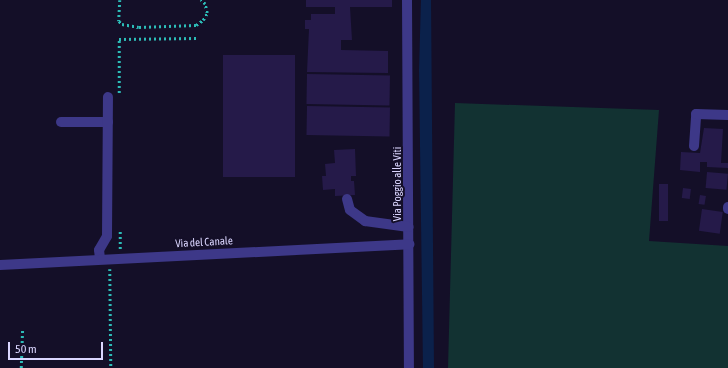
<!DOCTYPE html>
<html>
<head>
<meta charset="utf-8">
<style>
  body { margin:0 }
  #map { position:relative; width:728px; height:368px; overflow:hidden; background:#140f28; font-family:"Asap Condensed",sans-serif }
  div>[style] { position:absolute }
  .green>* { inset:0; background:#123232 }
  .water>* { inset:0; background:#0b214b }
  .building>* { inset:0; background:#251a49; transform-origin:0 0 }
  .path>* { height:2.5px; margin-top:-1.25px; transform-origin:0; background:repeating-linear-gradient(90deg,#2cbdb8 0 2px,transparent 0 5px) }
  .minor>* { height:10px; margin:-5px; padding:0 5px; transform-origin:5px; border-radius:5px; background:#3d3888 }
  span { translate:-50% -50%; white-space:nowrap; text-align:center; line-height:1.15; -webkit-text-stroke:4px #140f28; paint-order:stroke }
  .street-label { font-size:11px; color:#dbd6ff }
  .scale { position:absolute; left:8px; top:342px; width:95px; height:18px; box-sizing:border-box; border:2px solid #dbd6ff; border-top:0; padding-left:5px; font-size:12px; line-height:14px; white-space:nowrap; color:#dbd6ff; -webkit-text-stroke:3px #140f28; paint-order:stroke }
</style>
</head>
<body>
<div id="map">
  <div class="green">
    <div style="clip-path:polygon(455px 103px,659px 110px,649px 241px,728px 246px,728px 368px,448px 368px)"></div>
  </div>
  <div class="water">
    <div style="clip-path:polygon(421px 0,431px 0,434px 368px,423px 368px,419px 70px)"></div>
  </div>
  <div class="building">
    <div style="clip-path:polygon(306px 0,392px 0,392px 7px,350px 7px,352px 40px,341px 40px,341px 50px,388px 51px,388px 73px,307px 72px,309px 29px,305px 29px,305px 20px,311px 20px,311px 14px,335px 14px,335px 7px,306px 7px)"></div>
    <div style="left:223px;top:55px;width:72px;height:122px"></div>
    <div style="left:307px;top:74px;width:83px;height:30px;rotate:1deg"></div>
    <div style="left:307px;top:106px;width:83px;height:29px;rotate:1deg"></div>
    <div style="clip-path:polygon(704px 128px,723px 129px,721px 163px,728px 163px,728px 168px,707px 167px,707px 162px,700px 162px,700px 172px,680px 170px,681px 152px,700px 153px)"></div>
    <div style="clip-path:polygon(355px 149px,356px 176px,351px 176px,351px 181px,354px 181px,355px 195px,335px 196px,335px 189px,323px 190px,322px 176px,326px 176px,325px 164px,335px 163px,334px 150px)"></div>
    <div style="left:707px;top:172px;width:21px;height:16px;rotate:5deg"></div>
    <div style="left:659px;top:184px;width:9px;height:37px"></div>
    <div style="left:683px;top:188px;width:8px;height:10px;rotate:7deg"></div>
    <div style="left:700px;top:195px;width:6px;height:9px;rotate:9deg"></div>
    <div style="left:702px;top:209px;width:21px;height:22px;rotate:8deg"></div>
  </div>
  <div class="path">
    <div style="left:120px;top:0;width:21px;rotate:93deg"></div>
    <div style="left:119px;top:21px;width:4px;rotate:45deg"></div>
    <div style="left:122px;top:24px;width:17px;rotate:10deg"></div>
    <div style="left:139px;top:27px;width:57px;rotate:-2deg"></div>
    <div style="left:196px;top:25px;width:9px;rotate:-36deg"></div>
    <div style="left:203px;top:20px;width:8px;rotate:-60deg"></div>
    <div style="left:207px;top:13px;width:9px;rotate:-103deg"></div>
    <div style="left:205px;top:4px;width:6px;rotate:-135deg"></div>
    <div style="left:119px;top:93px;width:54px;rotate:-90deg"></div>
    <div style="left:119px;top:39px;width:78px;rotate:-0.7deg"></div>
    <div style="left:120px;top:249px;width:19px;rotate:-90deg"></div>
    <div style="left:110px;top:269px;width:99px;rotate:89.4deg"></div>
    <div style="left:21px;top:368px;width:38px;rotate:-88deg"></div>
  </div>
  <div class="minor">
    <div style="left:407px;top:0;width:368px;rotate:89.7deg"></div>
    <div style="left:61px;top:122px;width:47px"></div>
    <div style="left:694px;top:146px;width:32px;rotate:-86deg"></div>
    <div style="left:696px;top:114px;width:32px;rotate:2deg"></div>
    <div style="left:347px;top:199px;width:11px;rotate:75deg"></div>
    <div style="left:350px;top:210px;width:19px;rotate:36deg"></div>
    <div style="left:365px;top:221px;width:44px;rotate:7.8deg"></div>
    <div style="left:728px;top:207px;width:2px;rotate:90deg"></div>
    <div style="left:100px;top:259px;width:9px;rotate:-96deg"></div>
    <div style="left:99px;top:250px;width:16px;rotate:-60deg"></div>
    <div style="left:107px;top:236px;width:139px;rotate:-89.6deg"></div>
    <div style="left:0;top:265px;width:410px;rotate:-2.9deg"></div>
  </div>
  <div class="street-label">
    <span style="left:397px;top:184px;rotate:-90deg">Via Poggio alle Viti</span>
    <span style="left:204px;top:242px;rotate:-3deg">Via del Canale</span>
  </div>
  <div class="scale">50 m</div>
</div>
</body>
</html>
